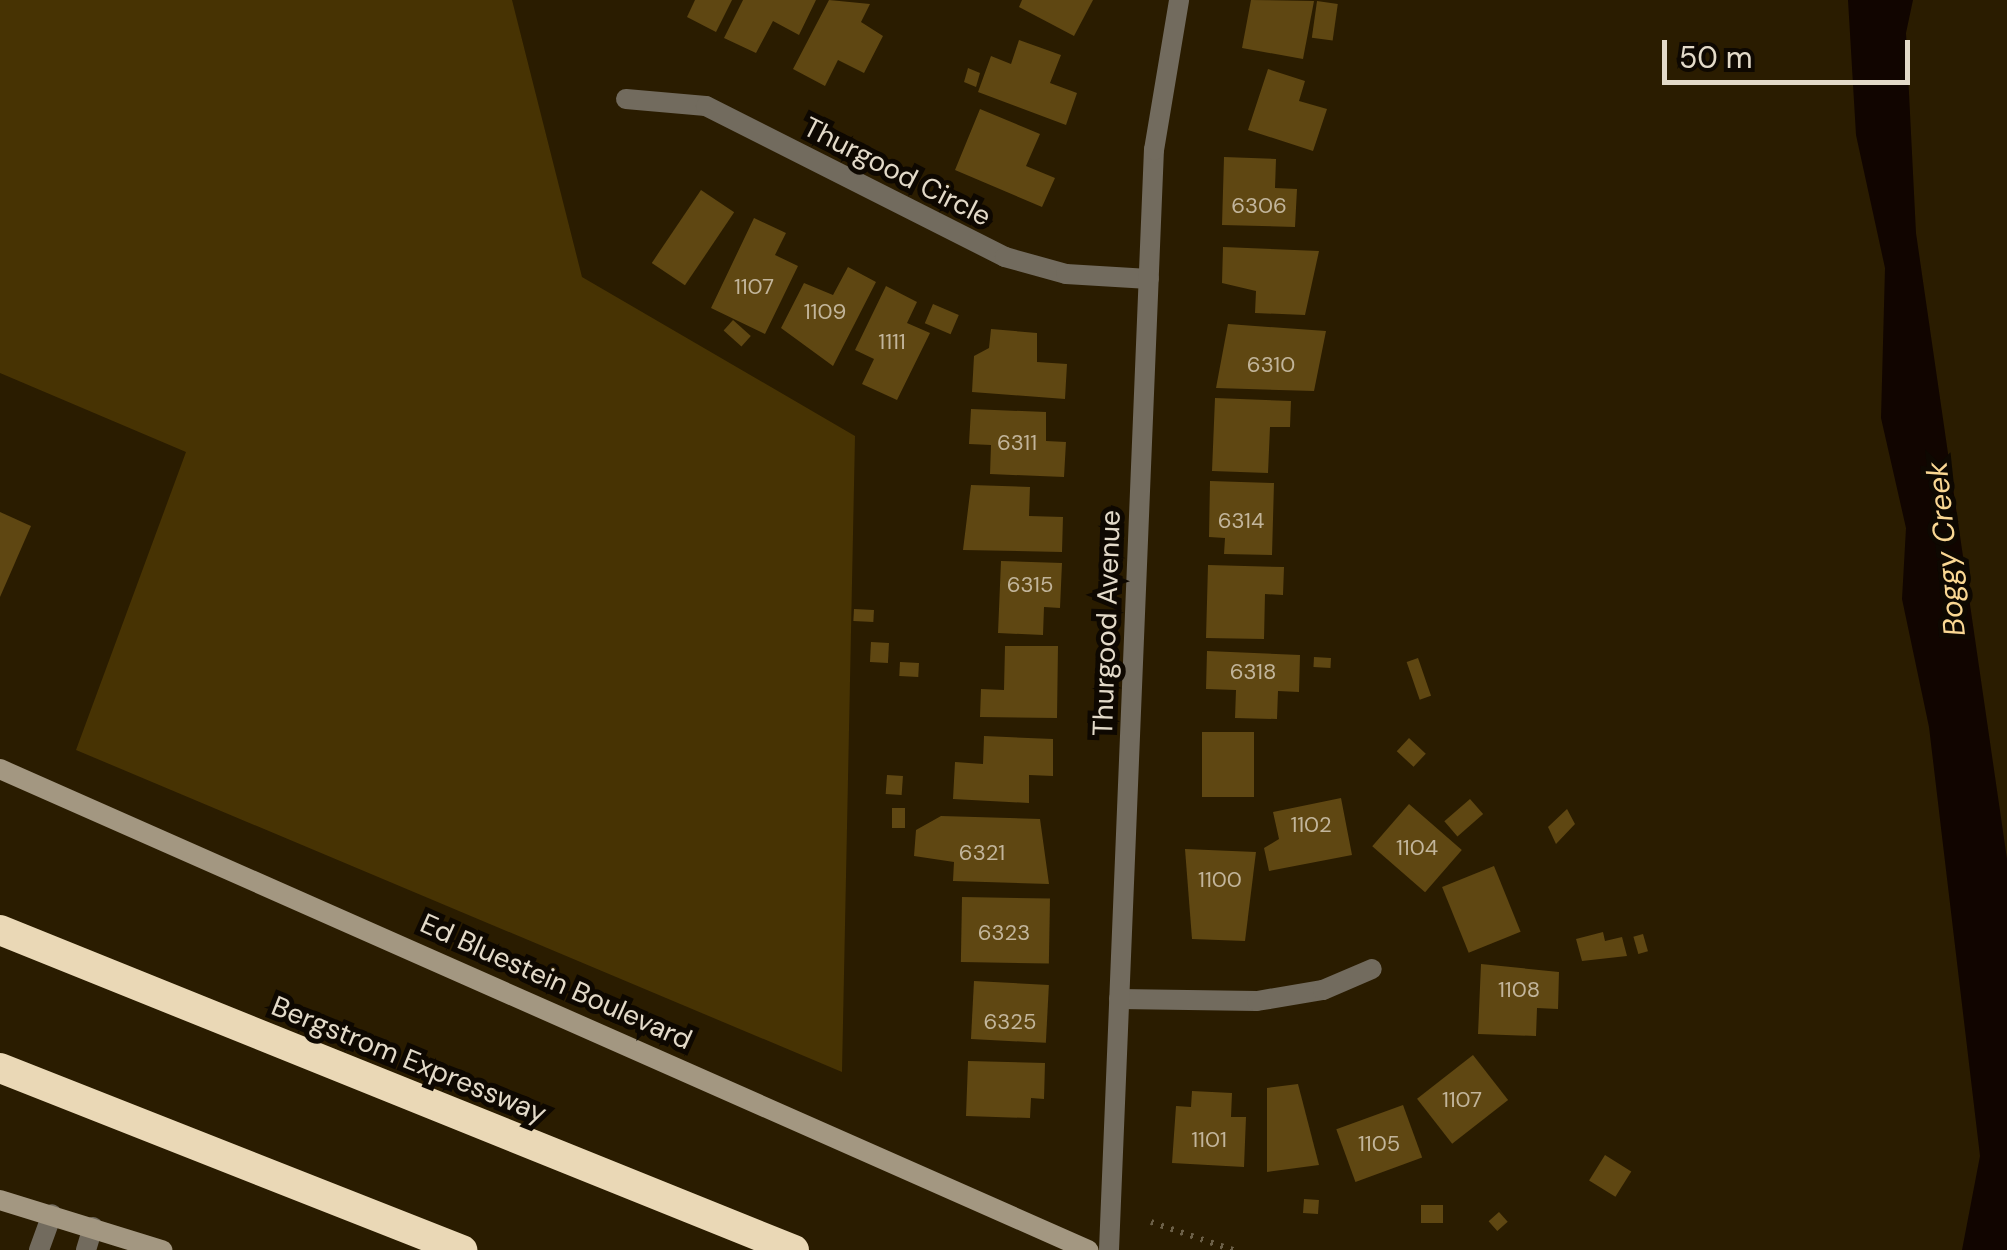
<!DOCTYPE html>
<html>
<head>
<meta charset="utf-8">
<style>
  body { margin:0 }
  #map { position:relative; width:2007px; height:1250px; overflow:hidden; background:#2a1c00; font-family:"DM Sans",sans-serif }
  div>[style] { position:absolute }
  .green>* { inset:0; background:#473303 }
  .water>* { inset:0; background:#110500 }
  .building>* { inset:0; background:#5f4712; transform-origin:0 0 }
  .path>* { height:6px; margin-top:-3px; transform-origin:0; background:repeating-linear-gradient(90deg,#6b5f47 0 2.5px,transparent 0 10.5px) }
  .lane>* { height:20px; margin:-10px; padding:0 10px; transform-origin:10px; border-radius:10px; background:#726b5e }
  .street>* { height:20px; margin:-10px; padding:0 10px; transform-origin:10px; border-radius:10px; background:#726b5e }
  .secondary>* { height:20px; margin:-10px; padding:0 10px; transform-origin:10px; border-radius:10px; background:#a39781 }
  .highway>* { height:30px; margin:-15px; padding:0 15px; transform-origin:15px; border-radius:15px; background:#ead8b6 }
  span { translate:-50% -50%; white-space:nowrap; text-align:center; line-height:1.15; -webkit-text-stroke:10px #0e0801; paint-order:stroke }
  .number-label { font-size:22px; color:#c2b59b }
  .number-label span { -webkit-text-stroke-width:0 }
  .street-label { font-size:28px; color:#e3dac9 }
  .water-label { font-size:30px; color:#fad793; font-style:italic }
  .scale { position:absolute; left:1662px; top:40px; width:248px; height:45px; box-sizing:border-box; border:5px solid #e3dac9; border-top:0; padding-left:12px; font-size:30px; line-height:35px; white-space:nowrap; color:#e3dac9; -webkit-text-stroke:8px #0e0801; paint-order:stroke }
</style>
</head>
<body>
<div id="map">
  <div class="green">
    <div style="clip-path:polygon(0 0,512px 0,582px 277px,855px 436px,842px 1072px,76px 750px,186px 452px,0 373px)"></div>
  </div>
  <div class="water">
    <div style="clip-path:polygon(1848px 0,1913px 0,1906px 33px,1916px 233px,2007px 859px,2007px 1250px,1962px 1250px,1980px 1156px,1929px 727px,1902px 599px,1906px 528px,1881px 418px,1885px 268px,1856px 135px)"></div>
  </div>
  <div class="building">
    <div style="clip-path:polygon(695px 0,732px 0,716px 32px,687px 17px)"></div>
    <div style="clip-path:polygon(743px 0,816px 0,799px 35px,773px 21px,756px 53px,724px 38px)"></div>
    <div style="clip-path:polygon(829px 0,870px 4px,861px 22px,883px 36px,864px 73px,838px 60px,825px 86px,793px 69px)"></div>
    <div style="clip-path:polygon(1022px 0,1093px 0,1074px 36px,1019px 7px)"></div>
    <div style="clip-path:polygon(1251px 0,1314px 1px,1303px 59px,1242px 48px)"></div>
    <div style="left:1317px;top:1px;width:21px;height:37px;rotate:8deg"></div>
    <div style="clip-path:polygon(1019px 40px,1061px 55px,1050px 83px,1077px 93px,1066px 125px,978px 92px,991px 56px,1011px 64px)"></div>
    <div style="clip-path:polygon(968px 68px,980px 73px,976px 87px,964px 82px)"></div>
    <div style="clip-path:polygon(1268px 69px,1305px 81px,1299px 101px,1327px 109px,1313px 151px,1248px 130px)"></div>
    <div style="clip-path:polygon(980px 109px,1040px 134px,1026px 166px,1055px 178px,1042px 207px,955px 170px)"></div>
    <div style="clip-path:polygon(1224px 157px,1276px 159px,1275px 188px,1297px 189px,1295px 227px,1222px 225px)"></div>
    <div style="left:701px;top:190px;width:40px;height:88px;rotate:34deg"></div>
    <div style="clip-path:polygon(754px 218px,786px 233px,775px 255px,798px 266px,765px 334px,711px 308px)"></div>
    <div style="clip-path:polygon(1223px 247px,1319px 251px,1305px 315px,1255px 313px,1256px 291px,1222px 283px)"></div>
    <div style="clip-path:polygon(848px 267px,876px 282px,833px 366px,781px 328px,804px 283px,833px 295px)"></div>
    <div style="clip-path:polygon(886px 286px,917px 302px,907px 323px,930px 333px,897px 400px,862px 384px,874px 359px,855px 350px)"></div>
    <div style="left:933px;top:304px;width:28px;height:21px;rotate:23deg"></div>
    <div style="left:733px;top:320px;width:24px;height:14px;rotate:42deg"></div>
    <div style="clip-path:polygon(1228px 324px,1326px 331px,1314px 391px,1216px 388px)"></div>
    <div style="clip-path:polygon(991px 329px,1037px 333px,1037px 362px,1067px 364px,1065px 399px,972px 392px,974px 356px,989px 348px)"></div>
    <div style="clip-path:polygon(1215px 398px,1291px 401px,1290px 427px,1270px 427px,1268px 473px,1212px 471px)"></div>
    <div style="clip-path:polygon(971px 409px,1046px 412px,1046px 441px,1066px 442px,1064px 477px,990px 474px,991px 445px,969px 444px)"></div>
    <div style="clip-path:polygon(1210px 481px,1274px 483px,1272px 555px,1224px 554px,1225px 538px,1209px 537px)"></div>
    <div style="clip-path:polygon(971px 485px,1030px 487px,1029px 516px,1063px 517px,1062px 552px,963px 550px)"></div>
    <div style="clip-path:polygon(0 512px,31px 526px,0 597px)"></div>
    <div style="clip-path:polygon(1001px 561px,1062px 563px,1060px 608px,1044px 607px,1043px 635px,998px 633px)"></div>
    <div style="clip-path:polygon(1208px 565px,1284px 567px,1283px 595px,1265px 594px,1264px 639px,1206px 638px)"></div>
    <div style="left:854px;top:609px;width:20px;height:12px;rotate:3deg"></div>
    <div style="left:871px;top:642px;width:18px;height:20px;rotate:3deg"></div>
    <div style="clip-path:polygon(1005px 646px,1058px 646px,1057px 718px,980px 717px,981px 689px,1004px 690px)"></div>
    <div style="clip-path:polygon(1207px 651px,1300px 655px,1299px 692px,1278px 691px,1277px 719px,1235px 718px,1236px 690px,1206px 689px)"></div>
    <div style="left:1314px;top:657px;width:17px;height:10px;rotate:3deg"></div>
    <div style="left:1418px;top:658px;width:40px;height:12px;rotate:71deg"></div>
    <div style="left:900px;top:662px;width:19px;height:14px;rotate:3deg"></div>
    <div style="left:1202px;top:732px;width:52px;height:65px"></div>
    <div style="clip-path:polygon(984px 736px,1053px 739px,1053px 776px,1029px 775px,1029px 803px,953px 799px,955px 762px,983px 764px)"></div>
    <div style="left:1409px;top:738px;width:23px;height:18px;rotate:43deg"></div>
    <div style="left:887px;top:775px;width:16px;height:19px;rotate:4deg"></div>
    <div style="clip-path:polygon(1341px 798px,1352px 855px,1269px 871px,1264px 848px,1279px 839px,1273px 812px)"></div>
    <div style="left:1470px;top:799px;width:20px;height:34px;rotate:49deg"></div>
    <div style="left:1409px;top:804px;width:70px;height:56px;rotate:41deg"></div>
    <div style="left:905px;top:808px;width:20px;height:13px;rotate:90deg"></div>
    <div style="clip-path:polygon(1567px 809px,1575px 824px,1556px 844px,1548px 827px)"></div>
    <div style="clip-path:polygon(941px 816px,1040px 819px,1049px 884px,953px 881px,954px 862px,914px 856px,916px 830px)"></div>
    <div style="clip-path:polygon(1185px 849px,1256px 852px,1245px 941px,1192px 939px)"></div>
    <div style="left:1494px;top:866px;width:71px;height:56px;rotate:68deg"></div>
    <div style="left:962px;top:897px;width:88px;height:65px;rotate:1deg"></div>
    <div style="clip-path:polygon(1603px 932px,1605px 941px,1622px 937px,1627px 956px,1582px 961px,1576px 939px)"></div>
    <div style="left:1643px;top:934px;width:18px;height:10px;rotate:74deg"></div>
    <div style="clip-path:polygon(1481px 964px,1559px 972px,1558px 1009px,1537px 1008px,1536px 1036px,1478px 1034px)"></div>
    <div style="left:974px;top:981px;width:75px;height:58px;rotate:3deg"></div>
    <div style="left:1473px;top:1055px;width:57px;height:71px;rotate:52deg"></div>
    <div style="clip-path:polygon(968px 1061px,1045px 1063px,1044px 1099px,1031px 1098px,1030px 1118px,966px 1116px)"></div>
    <div style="clip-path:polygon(1298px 1084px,1319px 1165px,1267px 1172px,1267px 1088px)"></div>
    <div style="clip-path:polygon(1192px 1091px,1232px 1093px,1231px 1117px,1246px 1117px,1244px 1167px,1172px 1163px,1176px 1106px,1191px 1107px)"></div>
    <div style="left:1403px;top:1105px;width:56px;height:71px;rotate:70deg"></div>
    <div style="left:1605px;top:1155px;width:31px;height:30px;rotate:32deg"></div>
    <div style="left:1304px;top:1199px;width:15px;height:14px;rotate:4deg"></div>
    <div style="left:1443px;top:1205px;width:18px;height:22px;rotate:90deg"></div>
    <div style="left:1499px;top:1212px;width:13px;height:14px;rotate:48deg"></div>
  </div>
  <div class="path">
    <div style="left:1151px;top:1222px;width:87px;rotate:18.9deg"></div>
  </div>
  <div class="lane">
    <div style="left:39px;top:1250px;width:38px;rotate:-70deg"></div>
    <div style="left:86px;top:1250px;width:24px;rotate:-73deg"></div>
  </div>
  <div class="street">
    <div style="left:626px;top:99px;width:80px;rotate:5deg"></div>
    <div style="left:706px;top:106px;width:335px;rotate:26.8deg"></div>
    <div style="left:1005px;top:257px;width:63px;rotate:15.6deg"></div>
    <div style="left:1066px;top:274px;width:83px;rotate:3.4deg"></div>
    <div style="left:1119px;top:999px;width:138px;rotate:0.8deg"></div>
    <div style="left:1257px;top:1001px;width:67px;rotate:-9.5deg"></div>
    <div style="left:1323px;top:990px;width:53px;rotate:-23.2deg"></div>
    <div style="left:1109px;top:1250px;width:1101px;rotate:-87.66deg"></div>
    <div style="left:1154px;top:150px;width:152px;rotate:-80.5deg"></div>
  </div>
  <div class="secondary">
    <div style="left:0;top:769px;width:1190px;rotate:23.85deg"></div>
    <div style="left:0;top:1200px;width:170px;rotate:17.2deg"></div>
  </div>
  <div class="highway">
    <div style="left:0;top:930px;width:856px;rotate:21.95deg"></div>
    <div style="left:0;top:1068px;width:497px;rotate:21.5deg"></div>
  </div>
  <div class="number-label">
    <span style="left:1259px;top:206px">6306</span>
    <span style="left:754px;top:287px">1107</span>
    <span style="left:825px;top:312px">1109</span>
    <span style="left:892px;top:342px">1111</span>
    <span style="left:1271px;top:365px">6310</span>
    <span style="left:1017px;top:443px">6311</span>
    <span style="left:1241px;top:521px">6314</span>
    <span style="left:1030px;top:585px">6315</span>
    <span style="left:1253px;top:672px">6318</span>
    <span style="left:1311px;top:825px">1102</span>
    <span style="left:1417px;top:848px">1104</span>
    <span style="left:982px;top:853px">6321</span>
    <span style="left:1220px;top:880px">1100</span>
    <span style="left:1004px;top:933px">6323</span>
    <span style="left:1519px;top:990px">1108</span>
    <span style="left:1010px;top:1022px">6325</span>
    <span style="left:1462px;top:1100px">1107</span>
    <span style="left:1209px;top:1140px">1101</span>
    <span style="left:1379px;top:1144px">1105</span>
  </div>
  <div class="street-label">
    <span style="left:897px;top:172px;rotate:27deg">Thurgood Circle</span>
    <span style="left:1107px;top:623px;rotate:-88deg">Thurgood Avenue</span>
    <span style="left:556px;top:982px;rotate:24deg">Ed Bluestein Boulevard</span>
    <span style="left:409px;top:1060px;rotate:22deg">Bergstrom Expressway</span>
  </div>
  <div class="water-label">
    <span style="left:1946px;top:549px;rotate:-96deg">Boggy Creek</span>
  </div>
  <div class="scale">50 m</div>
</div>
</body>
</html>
